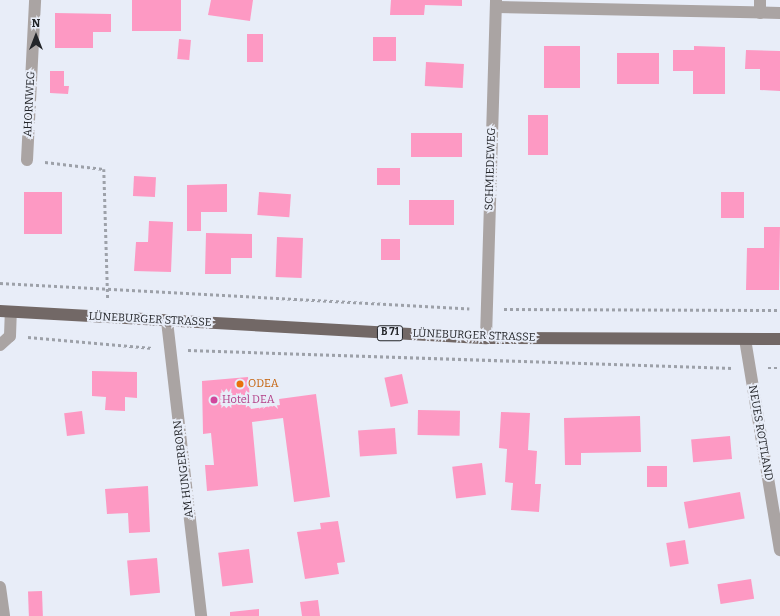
<!DOCTYPE html>
<html>
<head>
<meta charset="utf-8">
<style>
  body { margin:0 }
  #map { position:relative; width:780px; height:616px; overflow:hidden; background:#e8edf8; font-family:Bitter,serif }
  div>[style] { position:absolute }
  .building>* { inset:0; background:#fd99c3; transform-origin:0 0 }
  .path>* { height:2.5px; margin-top:-1.25px; transform-origin:0; background:repeating-linear-gradient(90deg,#9da1a9 0 3px,transparent 0 6px) }
  .lane>* { height:12px; margin:-6px; padding:0 6px; transform-origin:6px; border-radius:6px; background:#aaa4a3 }
  .street>* { height:12px; margin:-6px; padding:0 6px; transform-origin:6px; border-radius:6px; background:#aaa4a3 }
  .primary>* { height:12px; margin:-6px; padding:0 6px; transform-origin:6px; border-radius:6px; background:#726866 }
  .dots>* { width:11px; height:11px; translate:-50% -50%; box-sizing:border-box; border:2px solid #e8edf8; border-radius:50% }
  span { translate:-50% -50%; white-space:nowrap; text-align:center; line-height:1.15; -webkit-text-stroke:4px #e8edf8; paint-order:stroke }
  .shield-label span { padding:1px 3px; background:#e8edf8; border:1px solid; border-radius:3px; -webkit-text-stroke-width:0 }
  .shield-label { font-size:10px; color:#232529; font-weight:700 }
  .street-label { font-size:11px; color:#232529 }
  .food-label { font-size:11px; color:#c56008 }
  .left { translate:0 -50%; text-align:left }
  .hotel-label { font-size:11px; color:#b23c85 }
  .north { position:absolute; left:16px; top:16px; width:40px; height:40px; -webkit-text-stroke:3px #e8edf8; paint-order:stroke; rotate:0deg; font-size:11px; font-weight:700; line-height:16px; text-align:center; color:#232529 }
  .north::after { content:''; display:block; margin:auto; width:14px; height:18px; background:#232529; clip-path:polygon(50% 0,100% 100%,50% 72%,0 100%) }
</style>
</head>
<body>
<div id="map">
  <div class="building">
    <div style="left:132px;top:0;width:49px;height:31px"></div>
    <div style="clip-path:polygon(211px 0,253px 0,250px 21px,208px 15px)"></div>
    <div style="clip-path:polygon(391px 0,462px 0,462px 6px,425px 5px,424px 15px,390px 15px)"></div>
    <div style="clip-path:polygon(55px 13px,111px 14px,111px 32px,93px 32px,93px 48px,55px 48px)"></div>
    <div style="left:247px;top:34px;width:16px;height:28px"></div>
    <div style="left:373px;top:37px;width:23px;height:24px"></div>
    <div style="left:179px;top:39px;width:12px;height:20px;rotate:5deg"></div>
    <div style="left:544px;top:46px;width:36px;height:42px"></div>
    <div style="clip-path:polygon(694px 46px,725px 47px,725px 94px,693px 94px,693px 71px,673px 71px,673px 50px,694px 50px)"></div>
    <div style="clip-path:polygon(746px 50px,780px 51px,780px 91px,760px 90px,760px 69px,745px 69px)"></div>
    <div style="left:617px;top:53px;width:42px;height:31px"></div>
    <div style="left:426px;top:62px;width:38px;height:24px;rotate:3deg"></div>
    <div style="clip-path:polygon(50px 71px,64px 71px,64px 86px,69px 86px,68px 94px,50px 93px)"></div>
    <div style="left:528px;top:115px;width:20px;height:40px"></div>
    <div style="left:411px;top:133px;width:51px;height:24px"></div>
    <div style="left:377px;top:168px;width:23px;height:17px"></div>
    <div style="left:134px;top:176px;width:22px;height:20px;rotate:3deg"></div>
    <div style="clip-path:polygon(227px 184px,227px 212px,201px 212px,201px 231px,187px 231px,187px 185px)"></div>
    <div style="left:24px;top:192px;width:38px;height:42px"></div>
    <div style="left:259px;top:192px;width:32px;height:23px;rotate:4deg"></div>
    <div style="left:721px;top:192px;width:23px;height:26px"></div>
    <div style="left:409px;top:200px;width:45px;height:25px"></div>
    <div style="clip-path:polygon(149px 221px,173px 222px,171px 272px,134px 271px,136px 242px,148px 242px)"></div>
    <div style="clip-path:polygon(764px 227px,780px 227px,779px 290px,746px 290px,747px 248px,764px 248px)"></div>
    <div style="clip-path:polygon(206px 233px,252px 234px,252px 258px,231px 258px,231px 274px,205px 274px)"></div>
    <div style="left:277px;top:237px;width:26px;height:40px;rotate:2deg"></div>
    <div style="left:381px;top:239px;width:19px;height:21px"></div>
    <div style="clip-path:polygon(92px 371px,137px 372px,137px 398px,125px 397px,125px 411px,105px 410px,106px 397px,92px 396px)"></div>
    <div style="left:402px;top:374px;width:30px;height:18px;rotate:78deg"></div>
    <div style="clip-path:polygon(248px 377px,251px 409px,280px 405px,279px 399px,316px 394px,330px 497px,294px 502px,283px 418px,252px 422px,258px 486px,207px 491px,205px 465px,214px 465px,211px 433px,203px 434px,202px 381px)"></div>
    <div style="left:418px;top:410px;width:42px;height:25px;rotate:1deg"></div>
    <div style="left:82px;top:411px;width:23px;height:18px;rotate:83deg"></div>
    <div style="clip-path:polygon(501px 412px,530px 413px,528px 450px,537px 451px,535px 484px,541px 484px,539px 512px,511px 510px,513px 483px,505px 482px,507px 449px,499px 448px)"></div>
    <div style="clip-path:polygon(640px 416px,641px 452px,581px 453px,581px 465px,565px 465px,564px 418px)"></div>
    <div style="left:395px;top:428px;width:26px;height:37px;rotate:86deg"></div>
    <div style="left:730px;top:436px;width:23px;height:39px;rotate:85deg"></div>
    <div style="left:482px;top:463px;width:32px;height:30px;rotate:83deg"></div>
    <div style="left:647px;top:466px;width:20px;height:21px"></div>
    <div style="clip-path:polygon(148px 486px,150px 532px,129px 533px,128px 513px,107px 514px,105px 489px)"></div>
    <div style="left:740px;top:492px;width:27px;height:57px;rotate:80deg"></div>
    <div style="clip-path:polygon(338px 521px,345px 562px,337px 563px,339px 574px,305px 579px,297px 532px,321px 529px,320px 523px)"></div>
    <div style="left:685px;top:540px;width:24px;height:19px;rotate:81deg"></div>
    <div style="left:249px;top:549px;width:34px;height:31px;rotate:83deg"></div>
    <div style="left:157px;top:558px;width:35px;height:30px;rotate:85deg"></div>
    <div style="left:751px;top:579px;width:20px;height:34px;rotate:81deg"></div>
    <div style="left:42px;top:591px;width:25px;height:14px;rotate:88deg"></div>
    <div style="clip-path:polygon(318px 600px,320px 616px,302px 616px,300px 602px)"></div>
    <div style="clip-path:polygon(259px 609px,259px 616px,230px 616px,230px 612px)"></div>
  </div>
  <div class="path">
    <div style="left:45px;top:162px;width:59px;rotate:6.8deg"></div>
    <div style="left:104px;top:169px;width:131px;rotate:88.3deg"></div>
    <div style="left:0;top:283px;width:470px;rotate:3.1deg"></div>
    <div style="left:504px;top:309px;width:276px;rotate:0.2deg"></div>
    <div style="left:28px;top:337px;width:125px;rotate:5deg"></div>
    <div style="left:188px;top:350px;width:545px;rotate:1.89deg"></div>
    <div style="left:768px;top:368px;width:12px"></div>
  </div>
  <div class="lane">
    <div style="left:0;top:345px;width:13px;rotate:-42deg"></div>
    <div style="left:10px;top:336px;width:24px;rotate:-88deg"></div>
    <div style="left:0;top:587px;width:29px;rotate:82deg"></div>
  </div>
  <div class="street">
    <div style="left:496px;top:7px;width:284px;rotate:1.2deg"></div>
    <div style="left:760px;top:13px;width:13px;rotate:-90deg"></div>
    <div style="left:27px;top:160px;width:160px;rotate:-87.1deg"></div>
    <div style="left:167px;top:321px;width:297px;rotate:83.4deg"></div>
    <div style="left:486px;top:338px;width:338px;rotate:-88.3deg"></div>
    <div style="left:745px;top:339px;width:214px;rotate:80.6deg"></div>
  </div>
  <div class="primary">
    <div style="left:0;top:311px;width:487px;rotate:3.2deg"></div>
    <div style="left:486px;top:338px;width:294px;rotate:0.2deg"></div>
  </div>
  <div class="dots">
    <div style="left:240px;top:384px;background:#e8710a"></div>
    <div style="left:214px;top:400px;background:#d1479c"></div>
  </div>
  <div class="shield-label">
    <span style="left:390px;top:333px">B 71</span>
  </div>
  <div class="street-label">
    <span style="left:30px;top:104px;rotate:-87deg">AHORNWEG</span>
    <span style="left:491px;top:169px;rotate:-88deg">SCHMIEDEWEG</span>
    <span style="left:150px;top:320px;rotate:3deg">LÜNEBURGER STRASSE</span>
    <span style="left:474px;top:336px;rotate:2deg">LÜNEBURGER STRASSE</span>
    <span style="left:760px;top:433px;rotate:80deg">NEUES ROTTLAND</span>
    <span style="left:184px;top:469px;rotate:-97deg">AM HUNGERBORN</span>
  </div>
  <div class="food-label">
    <span class="left" style="left:248px;top:384px">ODEA</span>
  </div>
  <div class="hotel-label">
    <span class="left" style="left:222px;top:400px">Hotel DEA</span>
  </div>
  <div class="north">N</div>
</div>
</body>
</html>
